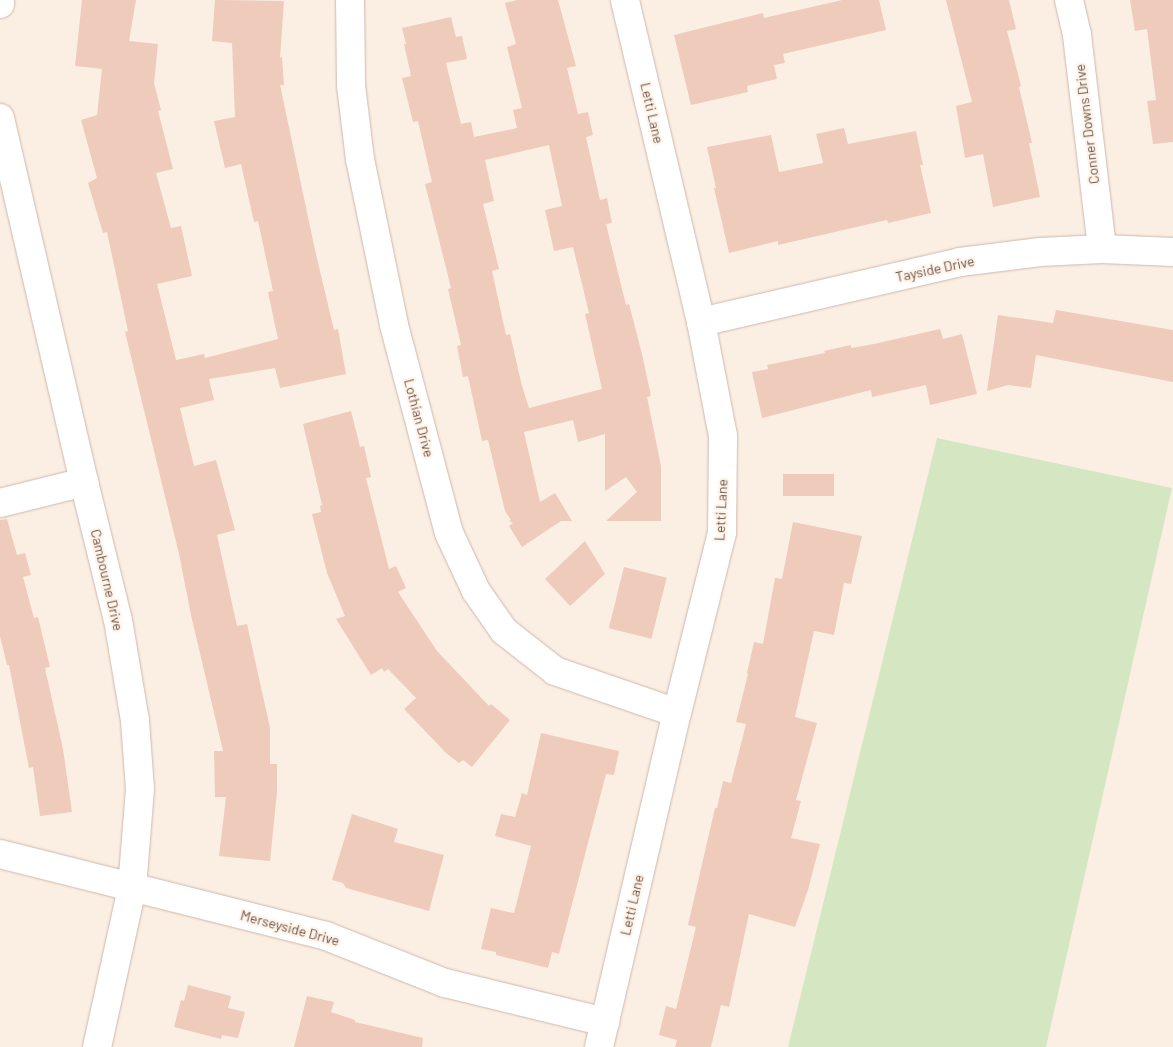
<!DOCTYPE html>
<html>
<head>
<meta charset="utf-8">
<style>
  body { margin:0 }
  #map { position:relative; width:1173px; height:1047px; overflow:hidden; background:#fbefe3; font-family:Barlow,sans-serif }
  div>[style] { position:absolute }
  .green>* { inset:0; background:#d5e7c2 }
  .building>* { inset:0; background:#efcbbc; transform-origin:0 0 }
  .roads { filter:drop-shadow(0 0 1px #ceb8ad) drop-shadow(0 0 1px #ceb8ad) }
  .street>* { height:28px; margin:-14px; padding:0 14px; transform-origin:14px; border-radius:14px; background:#fff }
  span { translate:-50% -50%; white-space:nowrap; text-align:center; line-height:1.15; -webkit-text-stroke:4.5px #fef4e9; paint-order:stroke }
  .street-label { font-size:14px; color:#71544a }
</style>
</head>
<body>
<div id="map">
  <div class="green">
    <div style="clip-path:polygon(937px 438px,1172px 488px,1046px 1047px,788px 1047px)"></div>
  </div>
  <div class="building">
    <div style="clip-path:polygon(82px 0,136px 0,129px 41px,158px 44px,154px 83px,161px 110px,158px 111px,173px 169px,156px 173px,171px 228px,181px 226px,192px 276px,157px 284px,176px 360px,204px 354px,205px 358px,278px 339px,268px 292px,273px 291px,258px 221px,254px 222px,241px 164px,225px 168px,214px 121px,235px 117px,232px 43px,212px 41px,215px 0,284px 1px,280px 58px,282px 57px,284px 85px,280px 85px,315px 250px,334px 330px,338px 329px,346px 374px,280px 388px,275px 368px,209px 379px,214px 400px,180px 408px,194px 466px,216px 460px,235px 530px,217px 535px,237px 626px,247px 624px,270px 728px,270px 764px,277px 764px,277px 792px,270px 861px,219px 856px,226px 797px,215px 797px,214px 751px,223px 751px,191px 615px,179px 554px,125px 332px,128px 331px,107px 232px,103px 233px,88px 183px,97px 178px,81px 120px,97px 115px,102px 69px,75px 66px)"></div>
    <div style="clip-path:polygon(evenodd,517px 0,558px 0,576px 66px,567px 68px,578px 114px,588px 112px,593px 135px,586px 137px,600px 200px,607px 198px,612px 223px,606px 224px,626px 305px,629px 304px,642px 354px,651px 396px,647px 397px,661px 466px,661px 521px,606px 521px,637px 492px,626px 477px,605px 491px,605px 434px,578px 442px,573px 420px,524px 432px,540px 502px,555px 493px,572px 521px,561px 521px,522px 547px,509px 526px,513px 523px,509px 521px,511px 520px,505px 511px,488px 440px,482px 441px,468px 376px,463px 377px,457px 346px,461px 345px,448px 289px,451px 288px,425px 184px,432px 182px,418px 121px,413px 122px,402px 78px,411px 76px,404px 44px,406px 44px,402px 28px,451px 17px,456px 37px,462px 36px,467px 59px,446px 63px,461px 124px,471px 122px,474px 137px,517px 128px,513px 110px,522px 108px,507px 47px,516px 44px,505px 3px,517px 0,549px 145px,562px 206px,545px 210px,554px 251px,573px 247px,589px 313px,585px 314px,602px 389px,529px 408px,522px 386px,510px 334px,506px 335px,492px 271px,499px 269px,483px 204px,494px 201px,485px 160px,549px 145px)"></div>
    <div style="clip-path:polygon(842px 0,879px 0,886px 30px,783px 54px,785px 63px,774px 65px,777px 79px,747px 86px,748px 92px,691px 105px,674px 35px,763px 13px,764px 18px)"></div>
    <div style="clip-path:polygon(946px 0,1009px 0,1016px 29px,1007px 31px,1021px 86px,1019px 87px,1032px 143px,1029px 143px,1040px 197px,993px 207px,983px 154px,965px 158px,956px 106px,972px 102px)"></div>
    <div style="clip-path:polygon(1130px 0,1173px 0,1173px 142px,1153px 144px,1147px 101px,1156px 100px,1147px 29px,1135px 31px)"></div>
    <div style="clip-path:polygon(844px 128px,848px 144px,916px 131px,923px 165px,920px 165px,931px 213px,888px 223px,887px 220px,778px 245px,778px 241px,729px 253px,714px 188px,716px 188px,707px 147px,771px 135px,779px 172px,823px 163px,816px 134px)"></div>
    <div style="clip-path:polygon(1056px 310px,1173px 330px,1173px 382px,1036px 355px,1031px 388px,1008px 385px,987px 391px,998px 315px,1053px 323px)"></div>
    <div style="clip-path:polygon(940px 329px,943px 339px,962px 334px,977px 394px,930px 405px,926px 385px,872px 397px,871px 390px,762px 418px,752px 372px,768px 369px,767px 365px,825px 353px,824px 351px,851px 345px,851px 348px,874px 344px)"></div>
    <div style="clip-path:polygon(351px 411px,360px 447px,364px 446px,371px 477px,366px 478px,389px 569px,396px 566px,406px 588px,398px 592px,437px 651px,489px 706px,491px 704px,510px 720px,472px 767px,463px 760px,459px 763px,446px 753px,404px 709px,416px 698px,388px 669px,384px 672px,382px 668px,371px 675px,336px 619px,345px 616px,327px 573px,312px 514px,321px 512px,320px 506px,322px 505px,303px 424px)"></div>
    <div style="left:783px;top:474px;width:51px;height:22px"></div>
    <div style="clip-path:polygon(7px 519px,17px 555px,25px 553px,31px 575px,23px 577px,34px 618px,38px 617px,50px 667px,45px 668px,63px 749px,72px 812px,40px 816px,33px 767px,29px 768px,9px 665px,7px 665px,0 636px,0 520px)"></div>
    <div style="clip-path:polygon(793px 522px,862px 536px,851px 584px,844px 583px,834px 635px,814px 631px,795px 717px,817px 723px,796px 800px,801px 801px,791px 838px,820px 844px,808px 890px,795px 927px,749px 914px,729px 1007px,721px 1005px,711px 1047px,675px 1047px,677px 1040px,659px 1035px,666px 1006px,676px 1009px,696px 927px,688px 925px,715px 808px,717px 808px,723px 781px,731px 783px,746px 724px,736px 722px,748px 674px,747px 673px,754px 642px,763px 644px,775px 578px,782px 579px)"></div>
    <div style="clip-path:polygon(585px 541px,605px 574px,570px 606px,545px 579px)"></div>
    <div style="left:624px;top:567px;width:44px;height:63px;rotate:14deg"></div>
    <div style="clip-path:polygon(541px 733px,619px 751px,614px 775px,606px 774px,559px 954px,552px 952px,548px 968px,496px 955px,496px 952px,481px 949px,491px 908px,514px 913px,531px 846px,495px 836px,501px 814px,515px 817px,522px 793px,527px 795px)"></div>
    <div style="clip-path:polygon(352px 814px,398px 829px,394px 842px,444px 855px,429px 911px,346px 888px,343px 883px,332px 880px)"></div>
    <div style="clip-path:polygon(188px 985px,231px 996px,228px 1008px,245px 1012px,238px 1038px,222px 1035px,221px 1039px,174px 1027px,181px 1000px,184px 1001px)"></div>
    <div style="clip-path:polygon(307px 996px,334px 1002px,331px 1012px,355px 1020px,355px 1022px,423px 1038px,422px 1047px,294px 1047px)"></div>
  </div>
  <div class="roads">
    <div class="street">
      <div style="left:350px;top:0;width:85px;rotate:89.3deg"></div>
      <div style="left:351px;top:85px;width:75px;rotate:83.1deg"></div>
      <div style="left:360px;top:159px;width:169px;rotate:78.4deg"></div>
      <div style="left:394px;top:325px;width:215px;rotate:75.2deg"></div>
      <div style="left:449px;top:533px;width:64px;rotate:65deg"></div>
      <div style="left:476px;top:591px;width:49px;rotate:55deg"></div>
      <div style="left:504px;top:631px;width:65px;rotate:38.1deg"></div>
      <div style="left:555px;top:671px;width:129px;rotate:19deg"></div>
      <div style="left:1069px;top:0;width:36px;rotate:77deg"></div>
      <div style="left:1077px;top:35px;width:215px;rotate:83.3deg"></div>
      <div style="left:0;top:4px;width:4px;rotate:-90deg"></div>
      <div style="left:0;top:118px;width:374px;rotate:77deg"></div>
      <div style="left:84px;top:482px;width:142px;rotate:76.2deg"></div>
      <div style="left:118px;top:620px;width:102px;rotate:80.4deg"></div>
      <div style="left:135px;top:721px;width:68px;rotate:85.8deg"></div>
      <div style="left:140px;top:789px;width:99px;rotate:94.6deg"></div>
      <div style="left:132px;top:888px;width:163px;rotate:102.4deg"></div>
      <div style="left:701px;top:322px;width:266px;rotate:-13deg"></div>
      <div style="left:960px;top:262px;width:81px;rotate:-7.1deg"></div>
      <div style="left:1040px;top:252px;width:62px;rotate:-2.8deg"></div>
      <div style="left:1102px;top:249px;width:71px;rotate:2.4deg"></div>
      <div style="left:0;top:503px;width:87px;rotate:-14deg"></div>
      <div style="left:0;top:854px;width:336px;rotate:14.1deg"></div>
      <div style="left:326px;top:936px;width:128px;rotate:21.6deg"></div>
      <div style="left:445px;top:983px;width:165px;rotate:13.7deg"></div>
      <div style="left:599px;top:1047px;width:343px;rotate:-76.9deg"></div>
      <div style="left:677px;top:713px;width:186px;rotate:-76deg"></div>
      <div style="left:722px;top:533px;width:97px;rotate:-89.4deg"></div>
      <div style="left:723px;top:436px;width:116px;rotate:-100.9deg"></div>
      <div style="left:701px;top:322px;width:331px;rotate:-103.3deg"></div>
    </div>
  </div>
  <div class="street-label">
    <span style="left:652px;top:113px;rotate:77deg">Letti Lane</span>
    <span style="left:1087px;top:124px;rotate:-97deg">Conner Downs Drive</span>
    <span style="left:935px;top:269px;rotate:-12deg">Tayside Drive</span>
    <span style="left:419px;top:418px;rotate:75deg">Lothian Drive</span>
    <span style="left:721px;top:510px;rotate:-87deg">Letti Lane</span>
    <span style="left:107px;top:580px;rotate:77deg">Cambourne Drive</span>
    <span style="left:632px;top:905px;rotate:-77deg">Letti Lane</span>
    <span style="left:290px;top:928px;rotate:15deg">Merseyside Drive</span>
  </div>
</div>
</body>
</html>
